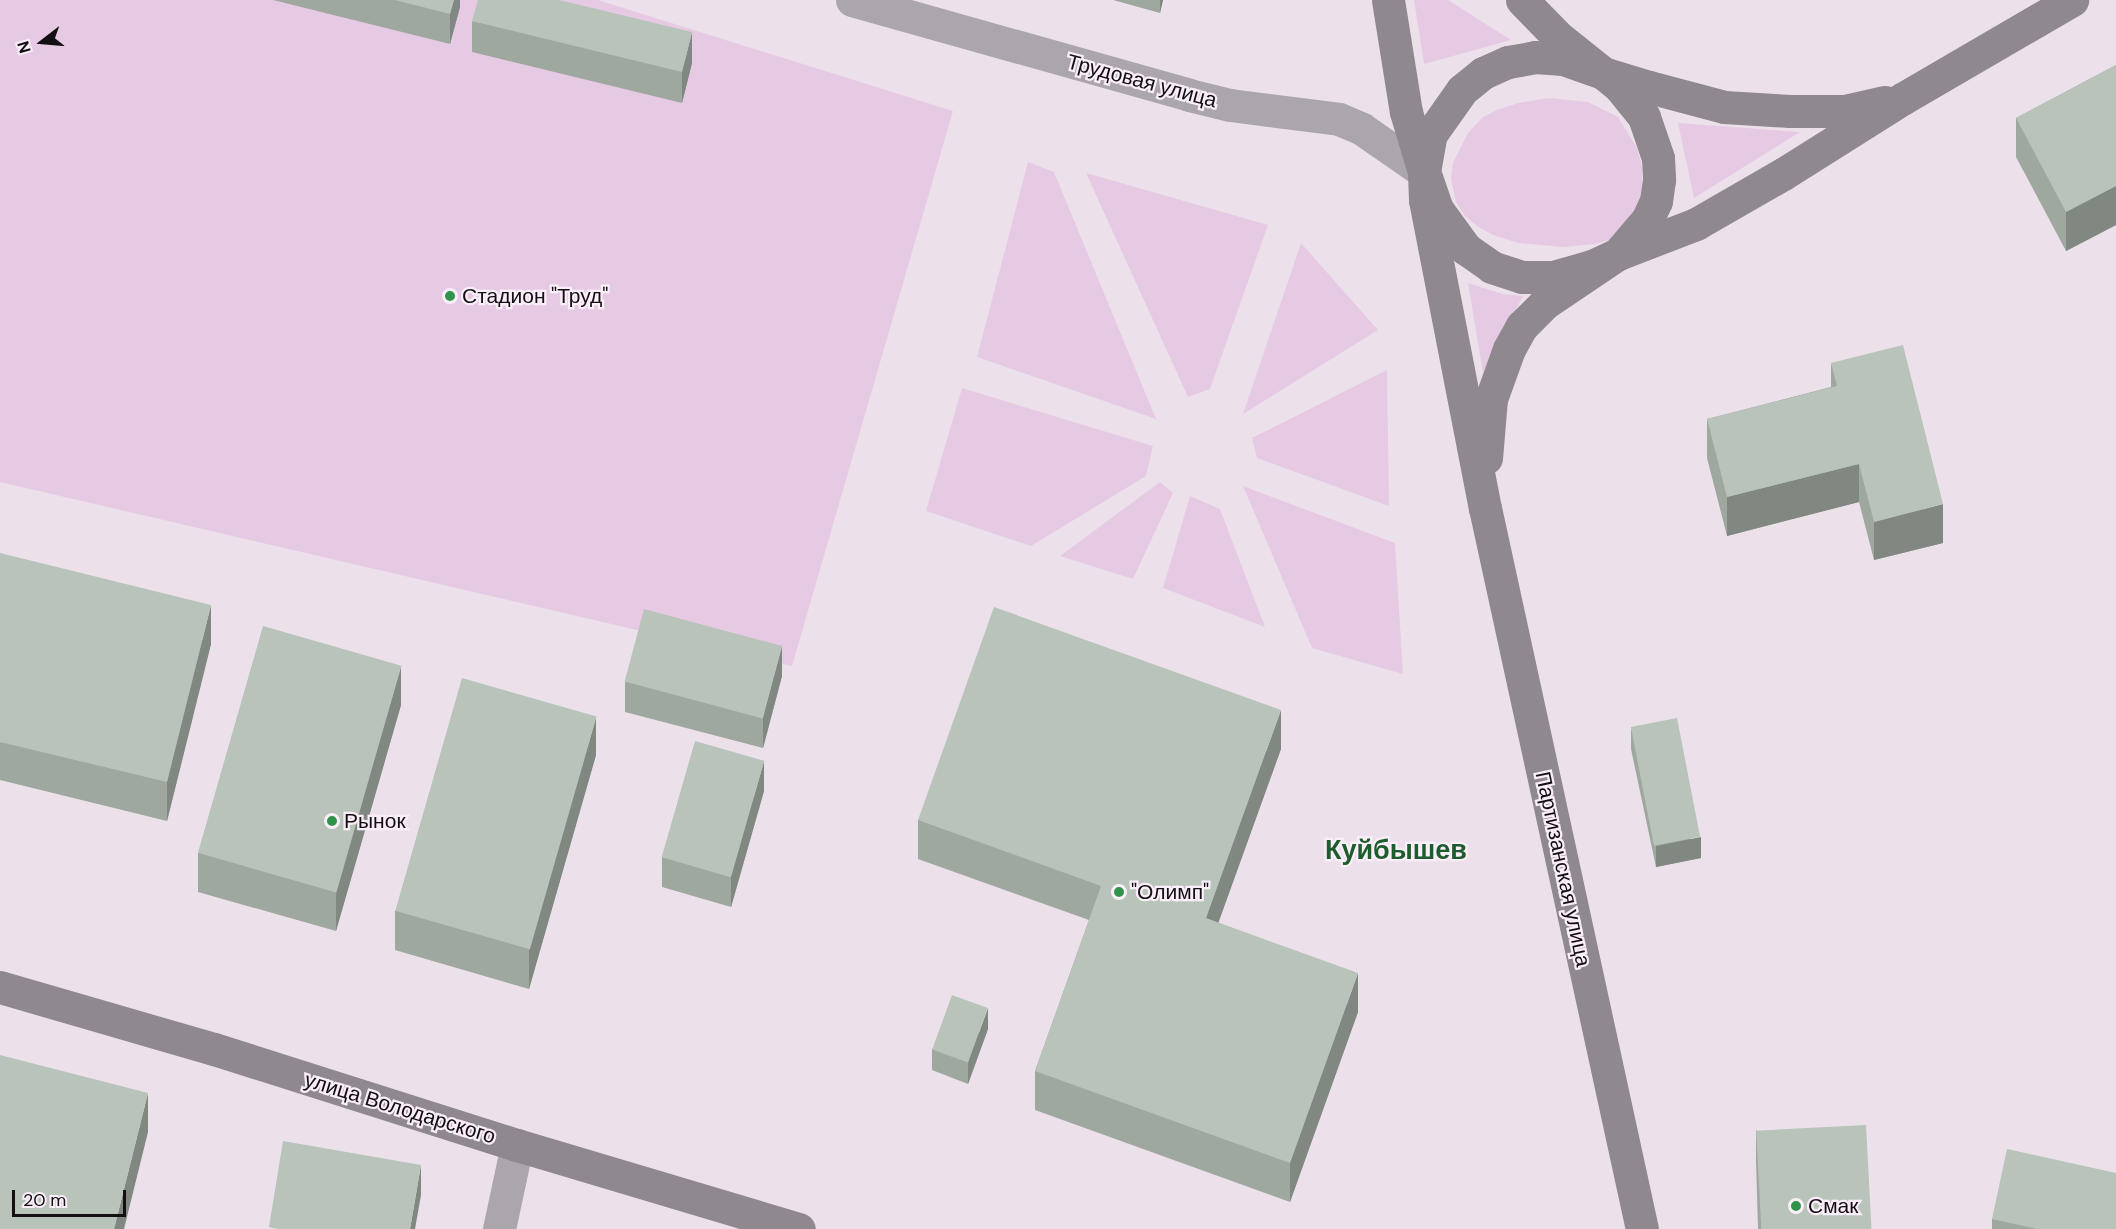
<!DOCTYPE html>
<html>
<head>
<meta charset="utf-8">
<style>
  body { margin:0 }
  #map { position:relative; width:2116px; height:1229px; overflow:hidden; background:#ece1eb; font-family:"DM Sans",sans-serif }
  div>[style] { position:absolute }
  .green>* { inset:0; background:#e6cae4 }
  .tertiary>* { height:33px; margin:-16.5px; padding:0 16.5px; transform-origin:16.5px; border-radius:16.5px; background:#aba6ab }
  .secondary>* { height:33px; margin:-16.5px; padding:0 16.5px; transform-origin:16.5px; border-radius:16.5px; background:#8f888e }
  .wall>* { inset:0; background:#9ea89f }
  .shaded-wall>* { inset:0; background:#818882 }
  .building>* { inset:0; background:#b8c3b9; transform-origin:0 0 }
  .dots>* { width:16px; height:16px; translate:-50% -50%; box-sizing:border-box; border:3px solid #faeef9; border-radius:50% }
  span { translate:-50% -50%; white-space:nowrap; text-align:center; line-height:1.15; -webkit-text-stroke:4.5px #faeef9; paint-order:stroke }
  .street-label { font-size:21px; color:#130f13 }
  .poi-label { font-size:21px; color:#130f13 }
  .left { translate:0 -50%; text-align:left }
  .district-label { font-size:27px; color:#1d5c2d; font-weight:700 }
  .north { position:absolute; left:12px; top:12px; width:60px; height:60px; -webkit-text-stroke:4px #faeef9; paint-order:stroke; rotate:254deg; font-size:16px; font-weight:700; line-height:24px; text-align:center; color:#130f13 }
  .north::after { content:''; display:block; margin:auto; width:21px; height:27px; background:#130f13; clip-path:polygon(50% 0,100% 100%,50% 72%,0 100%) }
  .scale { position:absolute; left:12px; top:1190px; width:114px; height:27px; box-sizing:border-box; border:3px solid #130f13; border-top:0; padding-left:8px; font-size:18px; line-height:21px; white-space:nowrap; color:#130f13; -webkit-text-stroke:4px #faeef9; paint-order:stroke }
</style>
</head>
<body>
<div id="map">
  <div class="green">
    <div style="clip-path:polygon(0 0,598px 0,953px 111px,792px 666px,0 482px)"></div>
    <div style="clip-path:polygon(1414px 0,1448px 0,1511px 40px,1424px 64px)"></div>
    <div style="clip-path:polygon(1549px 98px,1588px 102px,1618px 117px,1637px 148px,1642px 167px,1642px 200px,1613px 239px,1595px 244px,1563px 247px,1518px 243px,1493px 235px,1477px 226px,1465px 216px,1456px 202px,1451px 179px,1453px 163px,1468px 133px,1483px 117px,1497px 110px,1518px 103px)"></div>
    <div style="clip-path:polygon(1678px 123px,1800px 132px,1694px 198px)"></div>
    <div style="clip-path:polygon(1028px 162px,1054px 172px,1156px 419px,977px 357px)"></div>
    <div style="clip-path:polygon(1086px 173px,1268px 225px,1210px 389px,1188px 397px)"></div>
    <div style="clip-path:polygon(1301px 243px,1378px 330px,1243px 414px)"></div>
    <div style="clip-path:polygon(1468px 283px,1503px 294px,1523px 296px,1483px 373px)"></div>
    <div style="clip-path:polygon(1387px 370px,1389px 506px,1257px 458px,1252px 438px)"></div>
    <div style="clip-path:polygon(962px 388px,1153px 446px,1146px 476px,1031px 546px,926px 511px)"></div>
    <div style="clip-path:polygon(1160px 482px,1173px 493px,1133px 579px,1060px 556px)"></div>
    <div style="clip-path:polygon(1243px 486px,1395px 543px,1403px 674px,1312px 648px)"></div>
    <div style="clip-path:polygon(1190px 496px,1220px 509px,1265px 627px,1163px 588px)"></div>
  </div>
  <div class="tertiary">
    <div style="left:852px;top:0;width:350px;rotate:15.7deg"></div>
    <div style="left:1189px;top:95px;width:42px;rotate:13.7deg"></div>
    <div style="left:1230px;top:105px;width:110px;rotate:7.3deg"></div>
    <div style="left:1339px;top:119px;width:25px;rotate:23deg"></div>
    <div style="left:1362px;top:129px;width:75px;rotate:34.7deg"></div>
    <div style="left:499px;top:1229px;width:86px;rotate:-77.9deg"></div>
  </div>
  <div class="secondary">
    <div style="left:1388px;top:0;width:113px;rotate:80.9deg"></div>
    <div style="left:1406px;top:112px;width:63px;rotate:73.3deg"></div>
    <div style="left:1424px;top:172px;width:28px;rotate:88deg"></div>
    <div style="left:1425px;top:200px;width:314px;rotate:79deg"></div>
    <div style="left:1485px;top:508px;width:738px;rotate:77.72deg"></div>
    <div style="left:1522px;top:0;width:50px;rotate:45.8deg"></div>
    <div style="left:1557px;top:36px;width:59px;rotate:38.8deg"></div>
    <div style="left:1603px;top:73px;width:48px;rotate:16.9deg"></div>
    <div style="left:1649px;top:87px;width:78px;rotate:14.9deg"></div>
    <div style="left:1724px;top:107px;width:66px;rotate:3.5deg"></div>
    <div style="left:1790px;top:111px;width:54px"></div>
    <div style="left:1844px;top:111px;width:42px;rotate:-12.4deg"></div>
    <div style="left:1535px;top:57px;width:28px;rotate:4deg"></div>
    <div style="left:1563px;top:59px;width:42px;rotate:19.3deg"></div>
    <div style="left:1603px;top:73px;width:22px;rotate:39deg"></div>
    <div style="left:1620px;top:87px;width:38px;rotate:51deg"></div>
    <div style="left:1644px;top:117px;width:43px;rotate:71.1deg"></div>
    <div style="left:1658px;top:158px;width:22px;rotate:87deg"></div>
    <div style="left:1659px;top:180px;width:21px;rotate:98deg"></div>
    <div style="left:1656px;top:201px;width:21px;rotate:115deg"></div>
    <div style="left:1647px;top:220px;width:45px;rotate:130.5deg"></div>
    <div style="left:1618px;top:254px;width:29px;rotate:155deg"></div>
    <div style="left:1592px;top:266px;width:41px;rotate:164.2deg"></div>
    <div style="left:1553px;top:277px;width:31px;rotate:180deg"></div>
    <div style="left:1522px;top:277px;width:32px;rotate:-162deg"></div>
    <div style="left:1492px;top:267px;width:32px;rotate:-145deg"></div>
    <div style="left:1466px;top:249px;width:49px;rotate:-125.9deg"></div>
    <div style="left:1437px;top:209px;width:39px;rotate:-109deg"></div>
    <div style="left:1424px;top:172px;width:39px;rotate:-80deg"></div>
    <div style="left:1431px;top:134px;width:54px;rotate:-54.8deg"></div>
    <div style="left:1462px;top:90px;width:27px;rotate:-39deg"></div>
    <div style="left:1483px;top:73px;width:27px;rotate:-24deg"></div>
    <div style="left:1508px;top:62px;width:27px;rotate:-10deg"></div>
    <div style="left:1486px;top:458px;width:59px;rotate:-85.2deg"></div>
    <div style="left:1491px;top:399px;width:53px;rotate:-70.2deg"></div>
    <div style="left:1509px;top:349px;width:26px;rotate:-61deg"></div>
    <div style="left:1522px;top:326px;width:33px;rotate:-45deg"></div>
    <div style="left:1545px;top:303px;width:88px;rotate:-33.9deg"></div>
    <div style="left:1618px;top:254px;width:84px;rotate:-21deg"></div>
    <div style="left:1696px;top:224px;width:100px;rotate:-29.9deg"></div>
    <div style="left:1783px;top:174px;width:141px;rotate:-32.2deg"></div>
    <div style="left:1902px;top:99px;width:197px;rotate:-30.2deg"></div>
    <div style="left:0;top:987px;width:223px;rotate:16.2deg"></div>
    <div style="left:214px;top:1049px;width:318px;rotate:17.6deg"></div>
    <div style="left:517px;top:1145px;width:294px;rotate:16.6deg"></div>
  </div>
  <div class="wall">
    <div style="clip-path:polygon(273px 0,460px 0,460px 7px,450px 44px)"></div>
    <div style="clip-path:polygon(1113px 0,1163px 0,1160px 13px)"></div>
    <div style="clip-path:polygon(472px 21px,692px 63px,682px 103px,472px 52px)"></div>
    <div style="clip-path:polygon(2116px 65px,2116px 225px,2066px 251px,2016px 157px,2016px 118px)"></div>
    <div style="clip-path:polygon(1831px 363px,1943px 543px,1874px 560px,1859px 502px,1727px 536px,1707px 458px,1707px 419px,1831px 387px)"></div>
    <div style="clip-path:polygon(0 553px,211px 644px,167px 821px,0 780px)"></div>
    <div style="clip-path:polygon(782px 676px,763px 748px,625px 712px,625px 682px)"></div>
    <div style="clip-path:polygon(401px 705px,336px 931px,198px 892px,198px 853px)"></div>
    <div style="clip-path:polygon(1631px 728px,1701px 858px,1656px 867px,1631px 749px)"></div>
    <div style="clip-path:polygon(1281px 749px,1218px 923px,1358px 1012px,1290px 1202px,1035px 1110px,1035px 1071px,1089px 920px,918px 859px,918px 820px)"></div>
    <div style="clip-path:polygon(596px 755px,529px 989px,395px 950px,395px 911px)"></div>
    <div style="clip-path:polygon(764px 791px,731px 907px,662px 887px,662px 857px)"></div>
    <div style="clip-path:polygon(988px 1029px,968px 1084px,932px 1070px,932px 1049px)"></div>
    <div style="clip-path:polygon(1756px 1130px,1871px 1229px,1758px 1229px,1756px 1160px)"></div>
    <div style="clip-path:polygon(1992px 1219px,2116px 1229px,1992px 1229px)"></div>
  </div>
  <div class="shaded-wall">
    <div style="clip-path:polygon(454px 0,460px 0,460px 7px,450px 44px,450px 14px)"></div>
    <div style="clip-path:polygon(1160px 0,1163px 0,1160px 13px)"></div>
    <div style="clip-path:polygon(692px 32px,692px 63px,682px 103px,682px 72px)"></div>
    <div style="clip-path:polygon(2116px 186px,2116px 225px,2066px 251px,2066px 212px)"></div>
    <div style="clip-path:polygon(1859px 464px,1859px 502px,1727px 536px,1727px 497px)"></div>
    <div style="clip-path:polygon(1943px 504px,1943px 543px,1874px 560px,1874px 522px)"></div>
    <div style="clip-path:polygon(211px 605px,211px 644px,167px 821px,167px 782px)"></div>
    <div style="clip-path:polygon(782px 645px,782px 676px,763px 748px,763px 718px)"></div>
    <div style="clip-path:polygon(401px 666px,401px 705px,336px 931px,336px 893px)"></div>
    <div style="clip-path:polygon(1281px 710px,1281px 749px,1206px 957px,1206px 918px)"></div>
    <div style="clip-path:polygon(596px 717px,596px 755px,529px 989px,529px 951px)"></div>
    <div style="clip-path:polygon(764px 761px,764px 791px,731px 907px,731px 877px)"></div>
    <div style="clip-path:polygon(1701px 837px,1701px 858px,1656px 867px,1656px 846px)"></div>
    <div style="clip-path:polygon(1358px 973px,1358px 1012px,1290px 1202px,1290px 1163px)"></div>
    <div style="clip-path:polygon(988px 1008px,988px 1029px,968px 1084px,968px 1063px)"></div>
    <div style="clip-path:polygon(148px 1093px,148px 1132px,124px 1229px,114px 1229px)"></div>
    <div style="clip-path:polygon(421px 1165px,421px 1195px,415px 1229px,410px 1229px)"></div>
  </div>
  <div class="building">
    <div style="clip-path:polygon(395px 0,454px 0,450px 14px)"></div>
    <div style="clip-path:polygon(478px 0,559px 0,692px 32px,682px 72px,472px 21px)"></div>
    <div style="clip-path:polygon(2116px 65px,2116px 186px,2066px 212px,2016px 118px)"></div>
    <div style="clip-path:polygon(1903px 345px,1943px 504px,1874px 522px,1859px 464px,1727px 497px,1707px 419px,1837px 386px,1831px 363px)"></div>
    <div style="clip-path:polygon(0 553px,211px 605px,167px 782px,0 742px)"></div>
    <div style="clip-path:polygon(994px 607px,1281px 710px,1206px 918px,1358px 973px,1290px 1163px,1035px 1071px,1101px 886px,918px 820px)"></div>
    <div style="left:644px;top:609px;width:143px;height:75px;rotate:15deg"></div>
    <div style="left:263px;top:626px;width:144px;height:236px;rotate:16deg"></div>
    <div style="left:462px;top:678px;width:140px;height:242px;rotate:16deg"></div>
    <div style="left:1677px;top:718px;width:121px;height:47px;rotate:79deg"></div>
    <div style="left:695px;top:741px;width:72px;height:121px;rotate:16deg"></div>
    <div style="left:952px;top:995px;width:38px;height:58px;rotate:20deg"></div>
    <div style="clip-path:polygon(0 1055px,148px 1093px,114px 1229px,0 1229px)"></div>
    <div style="left:1866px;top:1125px;width:104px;height:110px;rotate:87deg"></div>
    <div style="clip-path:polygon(283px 1141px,421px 1165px,410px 1229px,278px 1229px,269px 1227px)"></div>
    <div style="clip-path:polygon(2007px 1149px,2116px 1173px,2116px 1229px,2037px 1229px,1992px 1219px)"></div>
  </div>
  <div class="dots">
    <div style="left:450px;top:296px;background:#2f944a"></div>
    <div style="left:332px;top:821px;background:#2f944a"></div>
    <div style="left:1119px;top:892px;background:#2f944a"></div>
    <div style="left:1796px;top:1206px;background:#2f944a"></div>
  </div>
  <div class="street-label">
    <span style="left:1142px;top:81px;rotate:15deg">Трудовая улица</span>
    <span style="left:1563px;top:869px;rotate:78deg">Партизанская улица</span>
    <span style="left:400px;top:1108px;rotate:17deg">улица Володарского</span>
  </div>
  <div class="poi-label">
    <span class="left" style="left:462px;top:296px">Стадион "Труд"</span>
    <span class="left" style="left:344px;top:821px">Рынок</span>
    <span class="left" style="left:1131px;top:892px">"Олимп"</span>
    <span class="left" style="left:1808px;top:1206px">Смак</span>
  </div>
  <div class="district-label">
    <span style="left:1396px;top:850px">Куйбышев</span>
  </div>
  <div class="north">N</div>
  <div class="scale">20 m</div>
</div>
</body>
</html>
